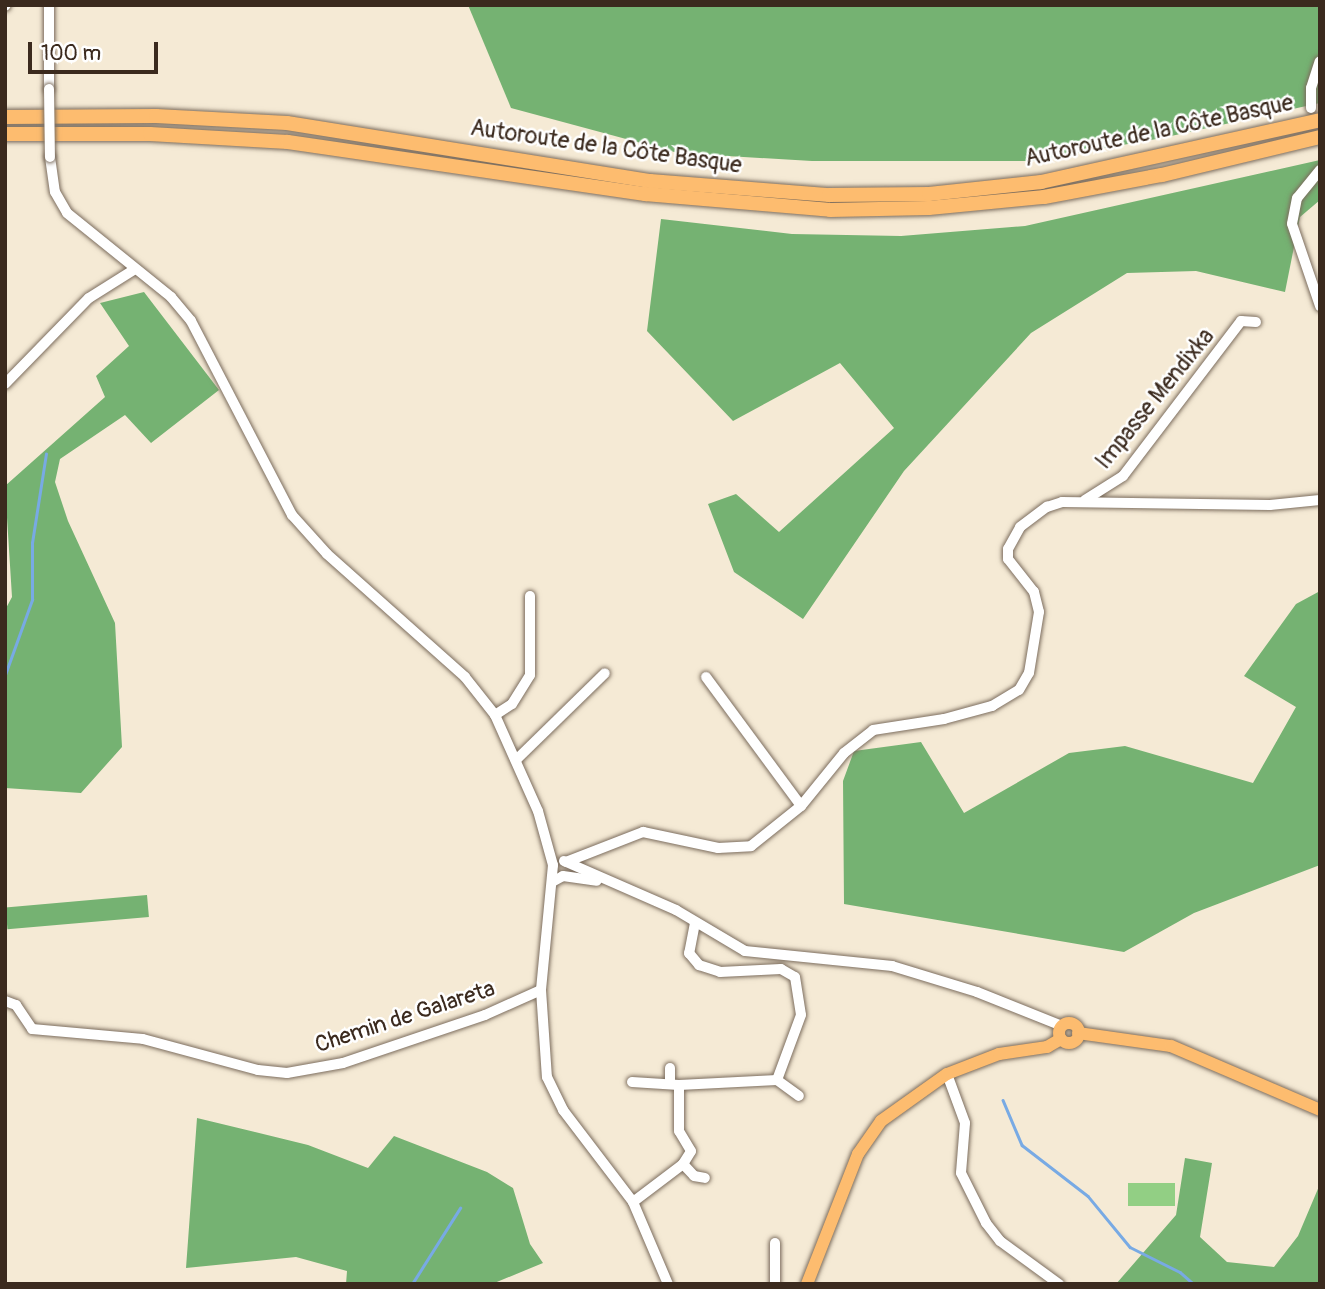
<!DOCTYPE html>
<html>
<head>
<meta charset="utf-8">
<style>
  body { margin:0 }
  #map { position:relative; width:1325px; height:1289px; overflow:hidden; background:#f5ead5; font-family:Pangolin,sans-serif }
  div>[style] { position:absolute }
  .green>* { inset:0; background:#92cf84; transform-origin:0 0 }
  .forest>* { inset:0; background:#75b272; transform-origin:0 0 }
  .stream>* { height:2.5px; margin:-1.25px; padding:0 1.25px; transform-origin:1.25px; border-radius:1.25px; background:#78aae4 }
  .roads { filter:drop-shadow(0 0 2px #7c6d5e) drop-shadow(0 0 2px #7c6d5e) }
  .minor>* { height:10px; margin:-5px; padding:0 5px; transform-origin:5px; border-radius:5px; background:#fff }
  .major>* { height:12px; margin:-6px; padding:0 6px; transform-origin:6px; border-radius:6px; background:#fdbc6f }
  .major>.ring { margin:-6px; padding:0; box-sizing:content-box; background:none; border:12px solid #fdbc6f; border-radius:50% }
  .highway>* { height:14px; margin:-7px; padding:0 7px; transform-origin:7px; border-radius:7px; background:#fdbc6f }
  .bridges { filter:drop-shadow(0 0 2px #7c6d5e) drop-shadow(0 0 2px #7c6d5e) }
  .minor-bridge>* { height:10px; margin:-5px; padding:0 5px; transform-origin:5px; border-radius:5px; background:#fff }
  span { translate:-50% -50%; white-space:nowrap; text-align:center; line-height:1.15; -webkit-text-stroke:5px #fff; paint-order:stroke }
  .street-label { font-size:23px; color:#3b2a1e }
  .frame { position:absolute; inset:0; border:7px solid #3b2a1e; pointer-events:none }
  .scale { position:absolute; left:28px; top:42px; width:130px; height:32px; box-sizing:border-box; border:4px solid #3b2a1e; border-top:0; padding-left:9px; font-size:21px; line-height:24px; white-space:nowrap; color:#3b2a1e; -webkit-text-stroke:5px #fff; paint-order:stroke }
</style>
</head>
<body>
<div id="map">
  <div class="green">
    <div style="left:1175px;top:1183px;width:23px;height:47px;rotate:90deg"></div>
  </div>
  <div class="forest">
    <div style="clip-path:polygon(468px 5px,1320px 5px,1320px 103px,1162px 138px,1032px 161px,812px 161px,678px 153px,511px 108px)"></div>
    <div style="clip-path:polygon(1320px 160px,1320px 200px,1300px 217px,1285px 292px,1196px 271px,1127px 273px,1031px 333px,904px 471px,803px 619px,734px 572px,708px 504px,736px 494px,779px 532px,894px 428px,840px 363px,733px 421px,647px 331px,661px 219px,792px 234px,901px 236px,1025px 226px)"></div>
    <div style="clip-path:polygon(144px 292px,219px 390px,151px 443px,125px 415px,60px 459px,55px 482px,68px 521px,115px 623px,122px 747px,81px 793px,5px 788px,5px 610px,12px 597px,5px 486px,105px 397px,96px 376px,129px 346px,100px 303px)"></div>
    <div style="clip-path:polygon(1320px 591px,1320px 865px,1194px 913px,1124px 952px,844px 904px,843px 781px,854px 751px,921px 742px,964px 813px,1069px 753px,1125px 746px,1253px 783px,1296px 707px,1244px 676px,1296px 604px)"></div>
    <div style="left:147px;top:895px;width:22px;height:142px;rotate:85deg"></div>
    <div style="clip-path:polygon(197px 1118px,308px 1145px,368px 1168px,394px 1136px,487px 1172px,513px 1188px,530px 1244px,543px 1263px,492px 1284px,346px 1284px,347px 1271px,296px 1257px,186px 1268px)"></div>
    <div style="clip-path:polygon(1185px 1158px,1212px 1163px,1200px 1237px,1227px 1262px,1274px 1267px,1298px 1236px,1320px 1184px,1320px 1284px,1116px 1284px,1176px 1215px)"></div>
  </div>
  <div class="stream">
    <div style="left:5px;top:675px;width:80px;rotate:-70.2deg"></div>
    <div style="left:32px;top:600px;width:57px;rotate:-90deg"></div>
    <div style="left:32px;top:543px;width:90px;rotate:-81.1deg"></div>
    <div style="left:1003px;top:1100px;width:49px;rotate:67.1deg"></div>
    <div style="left:1022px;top:1145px;width:83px;rotate:37.7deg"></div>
    <div style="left:1088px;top:1196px;width:66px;rotate:50.5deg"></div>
    <div style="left:1130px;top:1247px;width:56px;rotate:26.6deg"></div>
    <div style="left:1180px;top:1272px;width:18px;rotate:41deg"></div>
    <div style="left:412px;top:1284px;width:90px;rotate:-57.7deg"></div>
  </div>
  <div class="roads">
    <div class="minor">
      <div style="left:49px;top:5px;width:84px;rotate:90deg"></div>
      <div style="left:5px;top:6px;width:1px;rotate:-45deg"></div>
      <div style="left:1311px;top:108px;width:20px;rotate:-90deg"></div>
      <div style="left:1311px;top:88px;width:28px;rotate:-72deg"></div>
      <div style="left:50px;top:157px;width:35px;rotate:82deg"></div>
      <div style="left:55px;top:192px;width:24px;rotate:60deg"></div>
      <div style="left:67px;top:213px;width:134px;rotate:38.9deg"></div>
      <div style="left:171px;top:297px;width:31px;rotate:50deg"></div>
      <div style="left:191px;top:321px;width:219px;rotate:62.5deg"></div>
      <div style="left:292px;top:515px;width:52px;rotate:48.1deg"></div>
      <div style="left:327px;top:554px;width:185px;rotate:41.7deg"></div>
      <div style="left:465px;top:677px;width:48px;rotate:51.7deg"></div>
      <div style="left:495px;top:715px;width:105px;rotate:65.9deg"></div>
      <div style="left:538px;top:811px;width:56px;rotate:74.5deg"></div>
      <div style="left:553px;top:865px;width:126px;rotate:95.5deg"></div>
      <div style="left:541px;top:990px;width:87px;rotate:86.1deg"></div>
      <div style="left:547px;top:1077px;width:37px;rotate:64deg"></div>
      <div style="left:563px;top:1110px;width:116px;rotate:52.7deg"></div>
      <div style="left:633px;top:1202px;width:89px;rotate:66.9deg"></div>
      <div style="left:1320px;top:170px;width:36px;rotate:129deg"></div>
      <div style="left:1297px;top:198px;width:26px;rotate:101deg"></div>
      <div style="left:1292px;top:224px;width:87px;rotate:71.1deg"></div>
      <div style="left:5px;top:384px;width:120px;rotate:-45.7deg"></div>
      <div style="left:89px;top:298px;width:54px;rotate:-32.2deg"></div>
      <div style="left:1085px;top:500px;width:45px;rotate:-32.3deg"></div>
      <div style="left:1123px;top:476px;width:195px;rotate:-52.7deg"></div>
      <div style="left:1241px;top:321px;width:15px;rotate:4deg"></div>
      <div style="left:706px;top:677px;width:160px;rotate:53.6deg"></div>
      <div style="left:495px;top:715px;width:20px;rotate:-33deg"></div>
      <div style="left:512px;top:704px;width:34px;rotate:-58deg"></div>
      <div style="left:530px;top:675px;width:79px;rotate:-90deg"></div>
      <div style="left:516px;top:760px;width:124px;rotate:-44.3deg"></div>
      <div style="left:564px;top:861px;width:122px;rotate:23.6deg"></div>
      <div style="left:676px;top:910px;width:80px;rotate:30.7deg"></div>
      <div style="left:745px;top:951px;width:148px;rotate:5.8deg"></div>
      <div style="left:892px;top:966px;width:89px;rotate:17deg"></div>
      <div style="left:977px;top:992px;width:92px;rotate:21.8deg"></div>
      <div style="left:566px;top:862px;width:83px;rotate:-21.3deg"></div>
      <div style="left:643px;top:832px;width:77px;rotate:12deg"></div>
      <div style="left:718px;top:848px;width:33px;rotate:-3deg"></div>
      <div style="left:751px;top:846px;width:64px;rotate:-38.7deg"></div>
      <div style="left:801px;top:806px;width:68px;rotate:-50.9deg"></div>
      <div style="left:844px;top:753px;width:37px;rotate:-38deg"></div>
      <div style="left:873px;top:730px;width:72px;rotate:-8.8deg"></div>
      <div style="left:944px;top:719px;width:50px;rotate:-15.2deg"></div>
      <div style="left:992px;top:706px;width:31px;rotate:-31deg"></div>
      <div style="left:1019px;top:690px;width:20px;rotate:-60deg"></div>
      <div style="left:1029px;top:673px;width:62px;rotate:-80.7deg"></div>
      <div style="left:1039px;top:612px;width:21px;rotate:-104deg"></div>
      <div style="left:1034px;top:592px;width:42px;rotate:-128.2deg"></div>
      <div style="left:1008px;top:559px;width:10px;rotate:-90deg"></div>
      <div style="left:1008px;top:549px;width:25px;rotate:-61deg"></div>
      <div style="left:1020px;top:527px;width:34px;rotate:-37deg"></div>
      <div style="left:1047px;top:507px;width:16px;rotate:-18deg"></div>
      <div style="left:1062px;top:502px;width:208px;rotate:0.8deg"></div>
      <div style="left:1270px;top:505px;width:50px;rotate:-5.7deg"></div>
      <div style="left:554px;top:881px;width:10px;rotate:-29deg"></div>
      <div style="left:563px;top:876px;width:34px;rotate:8deg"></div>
      <div style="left:695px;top:923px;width:31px;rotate:101deg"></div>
      <div style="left:689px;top:953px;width:16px;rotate:50deg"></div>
      <div style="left:699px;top:965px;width:22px;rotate:18deg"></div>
      <div style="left:720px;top:972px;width:61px;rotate:-2.8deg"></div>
      <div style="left:781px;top:969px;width:16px;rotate:30deg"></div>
      <div style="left:795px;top:977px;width:38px;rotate:81deg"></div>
      <div style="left:801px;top:1015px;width:69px;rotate:110.3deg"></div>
      <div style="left:5px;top:1001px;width:12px;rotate:20deg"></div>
      <div style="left:16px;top:1005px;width:29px;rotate:56deg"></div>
      <div style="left:32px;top:1029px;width:111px;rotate:5.1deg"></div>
      <div style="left:143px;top:1039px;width:119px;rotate:15.1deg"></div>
      <div style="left:258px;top:1070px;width:29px;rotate:6deg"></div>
      <div style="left:287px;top:1073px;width:57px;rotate:-10.1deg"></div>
      <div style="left:343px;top:1063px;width:150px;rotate:-18.7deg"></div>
      <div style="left:485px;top:1015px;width:61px;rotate:-24.1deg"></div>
      <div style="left:947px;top:1074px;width:52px;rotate:69.8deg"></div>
      <div style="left:965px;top:1123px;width:50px;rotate:94.6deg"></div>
      <div style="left:961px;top:1173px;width:56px;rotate:63.4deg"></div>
      <div style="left:986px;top:1223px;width:23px;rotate:52deg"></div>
      <div style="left:1000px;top:1241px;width:73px;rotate:36.1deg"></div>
      <div style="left:670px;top:1081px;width:13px;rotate:-90deg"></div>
      <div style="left:632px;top:1082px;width:47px;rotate:3.7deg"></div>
      <div style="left:679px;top:1085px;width:98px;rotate:-2.9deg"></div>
      <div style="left:777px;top:1080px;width:27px;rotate:36deg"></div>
      <div style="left:683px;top:1164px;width:16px;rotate:47deg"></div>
      <div style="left:694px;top:1176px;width:11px;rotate:10deg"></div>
      <div style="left:633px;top:1202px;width:63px;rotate:-37.2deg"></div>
      <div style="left:683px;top:1164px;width:15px;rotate:-58deg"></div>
      <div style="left:691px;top:1151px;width:23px;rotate:-121deg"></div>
      <div style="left:679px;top:1131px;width:46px;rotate:-90deg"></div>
      <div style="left:775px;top:1243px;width:41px;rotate:90deg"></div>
    </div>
    <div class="major">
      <div class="ring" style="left:1059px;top:1023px;width:8px;height:8px"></div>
      <div style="left:1078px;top:1033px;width:94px;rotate:8deg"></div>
      <div style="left:1171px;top:1046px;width:162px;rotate:23.2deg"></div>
      <div style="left:807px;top:1284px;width:140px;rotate:-68.6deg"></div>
      <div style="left:858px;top:1154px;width:40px;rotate:-55.1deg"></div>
      <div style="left:881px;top:1121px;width:81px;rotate:-35.5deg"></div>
      <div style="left:947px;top:1074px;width:56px;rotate:-21deg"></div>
      <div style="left:999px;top:1054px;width:49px;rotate:-8.3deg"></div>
      <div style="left:1047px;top:1047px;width:16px;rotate:-30deg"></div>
    </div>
    <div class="highway">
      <div style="left:5px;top:117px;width:151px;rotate:-0.4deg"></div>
      <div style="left:156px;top:116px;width:131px;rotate:3.1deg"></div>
      <div style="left:287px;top:123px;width:368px;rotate:9.1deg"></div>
      <div style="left:650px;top:181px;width:180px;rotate:4.5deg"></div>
      <div style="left:829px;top:195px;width:100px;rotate:-0.6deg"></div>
      <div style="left:929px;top:194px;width:113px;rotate:-6.1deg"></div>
      <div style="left:1041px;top:182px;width:286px;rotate:-12.5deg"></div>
      <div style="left:5px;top:134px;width:145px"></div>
      <div style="left:150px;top:134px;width:138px;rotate:3.3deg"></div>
      <div style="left:288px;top:142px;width:361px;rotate:8.3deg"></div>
      <div style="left:645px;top:194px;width:186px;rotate:4.9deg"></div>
      <div style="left:830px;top:210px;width:99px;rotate:-1.2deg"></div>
      <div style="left:929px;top:208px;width:116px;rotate:-5.5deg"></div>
      <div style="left:1044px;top:197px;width:120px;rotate:-10.6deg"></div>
      <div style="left:1162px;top:175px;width:163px;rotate:-13.5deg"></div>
    </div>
  </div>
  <div class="bridges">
    <div class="minor-bridge">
      <div style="left:49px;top:89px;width:68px;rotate:89.2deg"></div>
    </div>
  </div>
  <div class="street-label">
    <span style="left:1159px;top:131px;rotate:-12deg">Autoroute de la Côte Basque</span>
    <span style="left:606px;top:147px;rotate:8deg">Autoroute de la Côte Basque</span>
    <span style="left:1155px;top:399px;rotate:-51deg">Impasse Mendixka</span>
    <span style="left:405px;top:1017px;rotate:-18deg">Chemin de Galareta</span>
  </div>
  <div class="frame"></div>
  <div class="scale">100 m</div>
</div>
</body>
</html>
